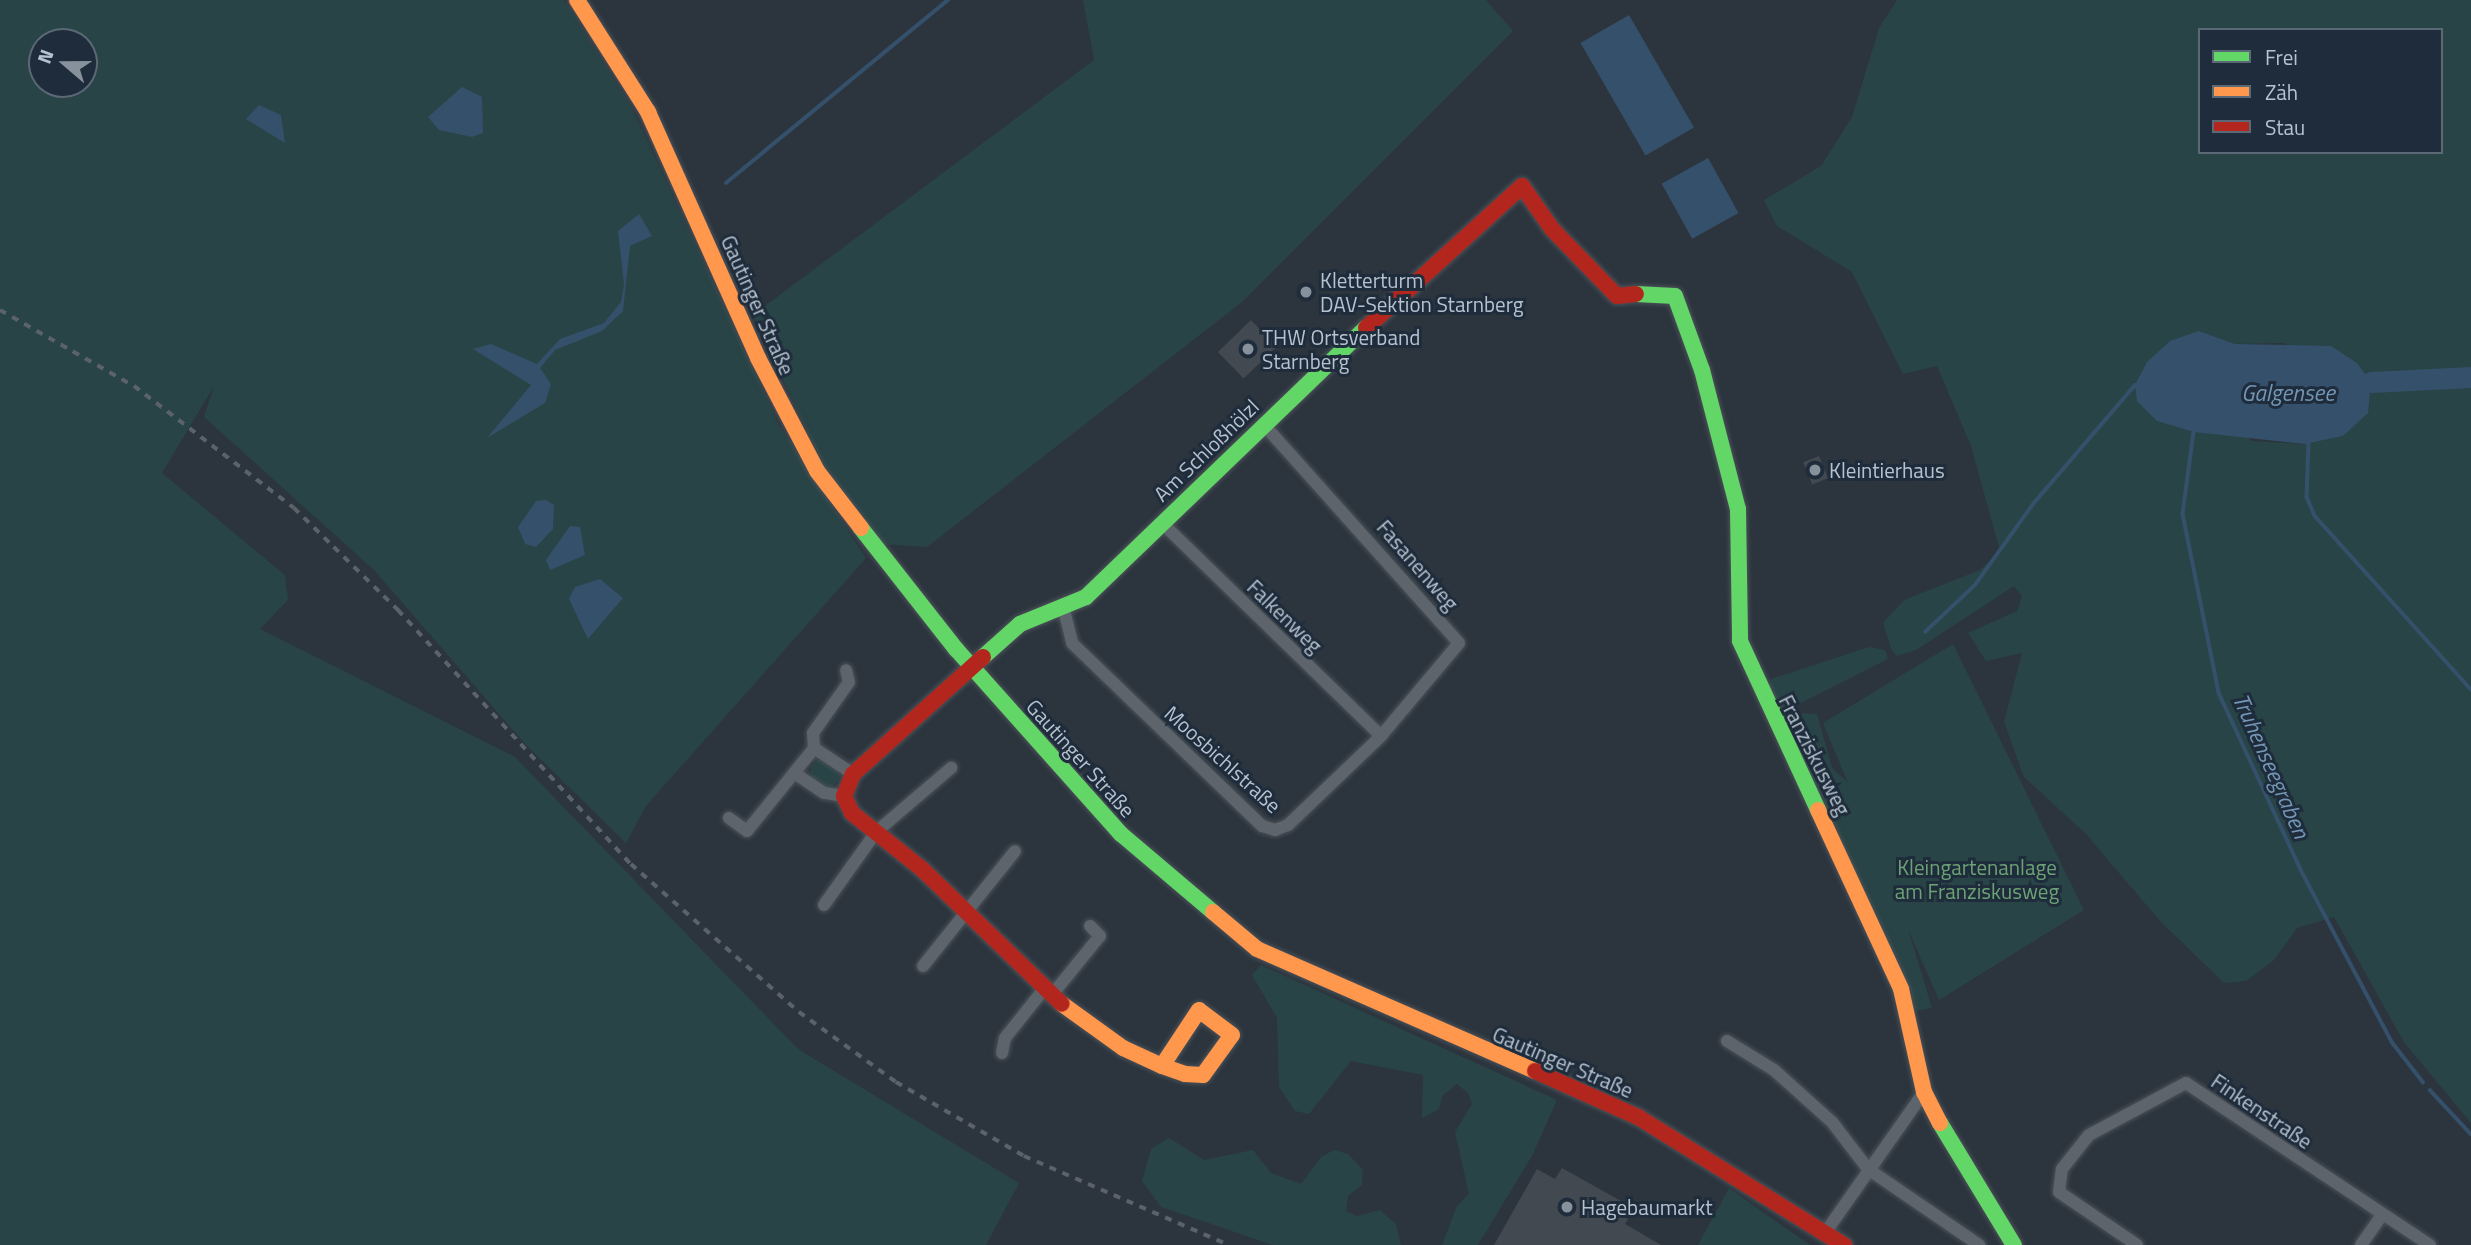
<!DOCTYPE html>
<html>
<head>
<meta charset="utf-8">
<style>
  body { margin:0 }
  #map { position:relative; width:2471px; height:1245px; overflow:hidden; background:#2c353e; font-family:"Titillium Web",sans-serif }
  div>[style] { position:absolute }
  .green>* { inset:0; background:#284446 }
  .round { border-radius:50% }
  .water>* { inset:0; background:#35506b; transform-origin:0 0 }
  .stream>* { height:3.5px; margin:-1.75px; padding:0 1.75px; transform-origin:1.75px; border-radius:1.75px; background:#35506b }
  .river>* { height:21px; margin:-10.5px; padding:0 10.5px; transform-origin:10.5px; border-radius:10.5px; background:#35506b }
  .building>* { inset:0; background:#424951; transform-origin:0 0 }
  .roads { filter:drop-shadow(0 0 2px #4b5158) drop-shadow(0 0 2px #4b5158) }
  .street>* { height:12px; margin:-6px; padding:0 6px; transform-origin:6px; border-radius:6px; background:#5d646b }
  .fast>* { height:16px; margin:-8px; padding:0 8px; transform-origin:8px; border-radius:8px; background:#63d668 }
  .slow>* { height:16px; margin:-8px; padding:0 8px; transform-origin:8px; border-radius:8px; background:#ff974d }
  .jam>* { height:16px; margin:-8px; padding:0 8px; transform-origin:8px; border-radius:8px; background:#b3261e }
  .rail>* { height:3.5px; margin-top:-1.75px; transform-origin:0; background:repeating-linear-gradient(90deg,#5b6269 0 7px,transparent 0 14px) }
  .dots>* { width:19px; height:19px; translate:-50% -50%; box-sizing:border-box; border:4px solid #1e2c3b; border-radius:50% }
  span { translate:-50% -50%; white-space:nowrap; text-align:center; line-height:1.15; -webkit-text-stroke:6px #1e2c3b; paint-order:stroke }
  .poi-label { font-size:21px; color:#b7c2cf }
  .left { translate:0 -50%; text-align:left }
  .street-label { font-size:21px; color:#b7c2cf }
  .park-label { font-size:21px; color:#6ca274 }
  .water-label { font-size:23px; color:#7496b5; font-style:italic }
  .legend { position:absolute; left:2198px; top:28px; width:245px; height:126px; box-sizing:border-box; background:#1e2c3b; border:2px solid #5b6876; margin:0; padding:9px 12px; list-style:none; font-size:21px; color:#b7c2cf }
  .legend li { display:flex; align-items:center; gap:14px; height:35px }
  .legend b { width:35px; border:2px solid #5b6876 }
  .north { position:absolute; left:28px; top:28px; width:70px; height:70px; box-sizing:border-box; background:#1e2c3b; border:2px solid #5b6876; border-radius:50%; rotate:290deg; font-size:19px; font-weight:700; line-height:28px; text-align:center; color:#b7c2cf }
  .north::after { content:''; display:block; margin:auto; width:24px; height:32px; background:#86919c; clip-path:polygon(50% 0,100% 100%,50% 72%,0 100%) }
</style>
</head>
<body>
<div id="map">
  <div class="green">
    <div style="clip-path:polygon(evenodd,0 0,564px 0,632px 108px,779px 425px,866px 558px,646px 806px,626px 843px,525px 744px,375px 571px,204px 417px,214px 386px,162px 473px,285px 575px,288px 600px,260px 629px,515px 757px,798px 1049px,1019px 1183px,986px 1245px,0 1245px,0 0,42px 42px,84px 42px,84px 84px,42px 84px,42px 42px)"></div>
    <div style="clip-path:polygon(1083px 0,1486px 0,1513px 31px,1242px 302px,927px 547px,881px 544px,823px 464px,753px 315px,1094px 60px)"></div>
    <div style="clip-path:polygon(evenodd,1897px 0,2471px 0,2471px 1123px,2404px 1042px,2334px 917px,2297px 928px,2274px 960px,2246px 981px,2224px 983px,2160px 921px,2086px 834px,2024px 777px,2004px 722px,2022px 653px,1986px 661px,1968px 633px,2017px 611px,2022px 596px,2014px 586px,1916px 650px,1897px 656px,1892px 651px,1883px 623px,1904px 600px,1980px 570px,2000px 551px,1971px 446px,1937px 366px,1903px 374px,1852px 272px,1777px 226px,1764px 200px,1821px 166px,1852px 117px,1879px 28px,1897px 0,2200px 30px,2441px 30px,2441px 152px,2200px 152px,2200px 30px,1897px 0,2199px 331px,2235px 344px,2285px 343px,2343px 436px,2305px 444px,2251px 441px,2199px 331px)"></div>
    <div style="clip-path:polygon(1953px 644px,2084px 910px,1939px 1000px,1908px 929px,1932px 1008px,1915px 1011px,1786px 729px,1803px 713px,1817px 714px,1832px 768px,1848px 783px,1823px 723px)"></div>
    <div style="clip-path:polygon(1869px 647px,1885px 650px,1888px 659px,1781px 713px,1769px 691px,1771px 679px)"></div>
    <div class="round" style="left:810px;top:758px;width:30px;height:30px"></div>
    <div style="clip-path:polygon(1261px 965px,1557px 1100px,1533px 1154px,1478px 1245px,1442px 1245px,1457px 1206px,1469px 1194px,1455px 1132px,1472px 1104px,1468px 1093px,1457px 1084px,1443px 1095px,1439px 1109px,1422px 1118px,1423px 1075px,1351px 1061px,1309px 1114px,1295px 1111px,1279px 1087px,1277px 1018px,1252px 975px)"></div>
    <div style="clip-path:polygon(1169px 1138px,1204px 1160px,1253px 1150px,1271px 1173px,1301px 1184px,1321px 1157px,1334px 1150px,1348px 1154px,1363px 1170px,1362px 1185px,1348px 1196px,1346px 1211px,1357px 1216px,1380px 1210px,1396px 1224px,1401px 1245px,1273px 1245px,1161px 1207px,1142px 1181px,1151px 1149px)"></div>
    <div style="clip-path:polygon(1729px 1188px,1810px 1245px,1698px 1245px)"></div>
  </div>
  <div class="water">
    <div style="left:1629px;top:15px;width:130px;height:56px;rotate:60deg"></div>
    <div style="clip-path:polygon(462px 87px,482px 97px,483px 133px,472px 137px,439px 130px,428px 117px)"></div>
    <div style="clip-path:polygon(259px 105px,281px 115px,285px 143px,246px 119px)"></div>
    <div style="left:1708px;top:158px;width:63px;height:53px;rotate:61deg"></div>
    <div style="clip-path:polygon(639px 214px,652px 236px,630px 246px,623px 311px,602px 331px,555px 350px,540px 368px,551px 384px,545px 403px,487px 438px,531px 385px,473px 349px,491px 344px,537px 364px,560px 339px,604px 323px,621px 302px,624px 285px,618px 231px)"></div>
    <div style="clip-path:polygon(2199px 331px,2235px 344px,2331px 346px,2357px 363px,2371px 382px,2368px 413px,2343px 436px,2305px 444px,2194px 432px,2157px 421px,2137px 401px,2135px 385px,2147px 362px,2170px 341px)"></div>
    <div style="clip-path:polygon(546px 500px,554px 505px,553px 529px,536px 547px,525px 544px,518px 527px,536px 501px)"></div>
    <div style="clip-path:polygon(570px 526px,580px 527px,585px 555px,550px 570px,546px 560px)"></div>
    <div style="clip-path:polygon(600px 579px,623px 598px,588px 639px,569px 599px,575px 587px)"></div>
  </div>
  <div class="stream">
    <div style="left:726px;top:183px;width:288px;rotate:-39.5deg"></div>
    <div style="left:2194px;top:432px;width:83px;rotate:97.6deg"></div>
    <div style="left:2183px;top:514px;width:183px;rotate:78.6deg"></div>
    <div style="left:2219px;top:693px;width:195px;rotate:65.1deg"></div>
    <div style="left:2301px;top:870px;width:195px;rotate:62.1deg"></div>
    <div style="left:2392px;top:1042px;width:51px;rotate:52.2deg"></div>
    <div style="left:2309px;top:443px;width:54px;rotate:92.1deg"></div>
    <div style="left:2307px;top:497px;width:21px;rotate:67deg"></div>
    <div style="left:2315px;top:516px;width:233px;rotate:48deg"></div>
    <div style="left:1925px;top:632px;width:69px;rotate:-43.2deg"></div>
    <div style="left:1975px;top:585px;width:101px;rotate:-54.3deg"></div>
    <div style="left:2034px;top:503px;width:155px;rotate:-49.4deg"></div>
    <div style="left:2430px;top:1090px;width:60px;rotate:47deg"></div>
  </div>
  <div class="river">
    <div style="left:2371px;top:382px;width:100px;rotate:-2.9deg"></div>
  </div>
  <div class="building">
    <div style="left:1251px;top:320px;width:37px;height:46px;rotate:46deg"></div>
    <div style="left:1819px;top:456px;width:24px;height:17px;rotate:68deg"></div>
    <div style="clip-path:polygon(1562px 1168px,1621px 1201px,1615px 1212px,1628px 1219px,1625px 1224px,1661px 1245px,1494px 1245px,1537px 1169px,1555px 1179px)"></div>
  </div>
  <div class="roads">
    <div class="street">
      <div style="left:1162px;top:523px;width:305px;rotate:44.2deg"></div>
      <div style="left:1063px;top:606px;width:38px;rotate:76deg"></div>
      <div style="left:1072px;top:643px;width:264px;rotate:43.9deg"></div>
      <div style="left:1262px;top:826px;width:14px;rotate:17deg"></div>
      <div style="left:1275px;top:830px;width:14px;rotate:-21deg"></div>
      <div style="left:1288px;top:825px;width:129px;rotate:-43.7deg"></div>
      <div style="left:1381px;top:736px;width:121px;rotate:-50deg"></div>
      <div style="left:1459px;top:643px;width:294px;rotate:-131.8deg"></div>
      <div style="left:814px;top:748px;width:15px;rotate:-94deg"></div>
      <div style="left:813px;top:733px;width:62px;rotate:-54.8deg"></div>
      <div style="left:849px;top:682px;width:12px;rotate:-104deg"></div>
      <div style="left:844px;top:796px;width:20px;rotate:-171deg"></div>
      <div style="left:824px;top:793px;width:36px;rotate:-146deg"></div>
      <div style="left:794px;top:773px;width:32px;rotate:-51deg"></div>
      <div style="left:814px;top:748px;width:47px;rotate:33.7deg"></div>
      <div style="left:729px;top:818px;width:22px;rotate:36deg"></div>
      <div style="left:747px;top:831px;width:75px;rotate:-51deg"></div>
      <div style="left:824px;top:905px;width:90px;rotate:-54.5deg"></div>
      <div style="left:876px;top:832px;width:99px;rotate:-40.5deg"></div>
      <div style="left:923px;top:966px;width:147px;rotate:-51.3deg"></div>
      <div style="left:1051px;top:996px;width:77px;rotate:-50.8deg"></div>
      <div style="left:1100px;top:936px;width:14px;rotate:-135deg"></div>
      <div style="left:1727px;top:1041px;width:55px;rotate:31.7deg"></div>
      <div style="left:1774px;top:1070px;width:78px;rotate:41.9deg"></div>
      <div style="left:1832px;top:1122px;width:59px;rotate:52.5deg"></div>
      <div style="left:1868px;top:1169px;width:135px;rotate:34.4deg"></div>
      <div style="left:1002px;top:1053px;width:15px;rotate:-79deg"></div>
      <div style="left:1005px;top:1038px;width:63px;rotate:-51.5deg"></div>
      <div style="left:1825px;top:1233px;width:172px;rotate:-54.9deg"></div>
      <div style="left:2137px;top:1245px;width:94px;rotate:-145.8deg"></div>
      <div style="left:2059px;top:1192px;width:23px;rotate:-83deg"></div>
      <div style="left:2062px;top:1169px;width:43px;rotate:-51.5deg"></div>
      <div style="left:2089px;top:1135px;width:110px;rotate:-28.2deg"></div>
      <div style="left:2186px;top:1083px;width:293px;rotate:33.6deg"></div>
      <div style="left:2361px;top:1245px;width:37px;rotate:-55deg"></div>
    </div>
    <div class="fast">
      <div style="left:1636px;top:294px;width:39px;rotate:3deg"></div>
      <div style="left:1675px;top:296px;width:79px;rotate:70deg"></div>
      <div style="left:1702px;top:370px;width:144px;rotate:75.5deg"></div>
      <div style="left:1738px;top:509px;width:132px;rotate:89.1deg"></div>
      <div style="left:1740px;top:641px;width:186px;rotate:65.2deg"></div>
      <div style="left:861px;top:528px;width:154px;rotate:51.9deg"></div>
      <div style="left:956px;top:649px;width:248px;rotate:48.3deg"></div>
      <div style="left:1121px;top:834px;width:121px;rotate:40.3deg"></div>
      <div style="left:983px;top:657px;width:50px;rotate:-41.7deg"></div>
      <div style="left:1020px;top:624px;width:71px;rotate:-22.2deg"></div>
      <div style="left:1086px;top:597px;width:388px;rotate:-43.9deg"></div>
      <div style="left:1940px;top:1123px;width:143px;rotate:58.8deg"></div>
    </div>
    <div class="slow">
      <div style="left:577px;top:0;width:133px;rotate:57.6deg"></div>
      <div style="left:648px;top:112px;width:269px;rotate:65.9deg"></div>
      <div style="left:758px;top:358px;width:127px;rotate:62.4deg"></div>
      <div style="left:817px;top:471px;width:72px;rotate:52.3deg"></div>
      <div style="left:1818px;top:810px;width:197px;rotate:65.1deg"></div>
      <div style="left:1901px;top:989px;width:106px;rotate:77.4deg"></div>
      <div style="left:1924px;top:1092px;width:35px;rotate:63deg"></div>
      <div style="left:1213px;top:912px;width:57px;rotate:40.1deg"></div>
      <div style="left:1257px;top:949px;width:304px;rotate:23.7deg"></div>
      <div style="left:1062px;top:1004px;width:75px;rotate:35.8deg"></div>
      <div style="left:1123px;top:1048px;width:43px;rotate:24.8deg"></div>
      <div style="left:1162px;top:1066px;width:24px;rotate:19deg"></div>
      <div style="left:1185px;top:1074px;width:18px;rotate:3deg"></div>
      <div style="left:1203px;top:1075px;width:49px;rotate:-54.1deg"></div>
      <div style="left:1232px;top:1035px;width:41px;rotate:-142.9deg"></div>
      <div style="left:1199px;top:1010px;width:67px;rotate:123.5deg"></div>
    </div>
    <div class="jam">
      <div style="left:1366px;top:328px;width:211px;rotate:-42.3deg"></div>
      <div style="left:1522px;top:186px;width:52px;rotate:55.1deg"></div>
      <div style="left:1552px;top:229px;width:93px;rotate:45.9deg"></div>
      <div style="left:1617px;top:296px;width:19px;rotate:-6deg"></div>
      <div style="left:983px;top:657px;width:175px;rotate:138deg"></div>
      <div style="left:853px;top:774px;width:24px;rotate:112deg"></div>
      <div style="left:844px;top:796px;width:19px;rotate:65deg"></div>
      <div style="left:852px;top:813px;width:90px;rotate:38.7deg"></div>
      <div style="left:922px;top:869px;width:194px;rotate:44deg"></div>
      <div style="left:1535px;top:1071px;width:113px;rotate:24.1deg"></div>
      <div style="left:1638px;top:1117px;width:243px;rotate:31.9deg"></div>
    </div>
  </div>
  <div class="rail">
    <div style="left:0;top:310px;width:154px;rotate:29.6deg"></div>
    <div style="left:134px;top:386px;width:201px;rotate:37.3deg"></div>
    <div style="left:294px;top:508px;width:146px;rotate:44.4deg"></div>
    <div style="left:398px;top:610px;width:345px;rotate:47.5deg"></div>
    <div style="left:631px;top:864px;width:224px;rotate:41.4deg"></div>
    <div style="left:799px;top:1012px;width:120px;rotate:35.8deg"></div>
    <div style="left:896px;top:1082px;width:148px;rotate:30deg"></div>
    <div style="left:1024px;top:1156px;width:223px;rotate:23.5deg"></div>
  </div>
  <div class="dots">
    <div style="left:1306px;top:292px;background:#86919c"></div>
    <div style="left:1248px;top:349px;background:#86919c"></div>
    <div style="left:1815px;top:470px;background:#86919c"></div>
    <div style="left:1567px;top:1207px;background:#86919c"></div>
  </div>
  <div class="poi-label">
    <span class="left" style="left:1320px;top:292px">Kletterturm<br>DAV-Sektion Starnberg</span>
    <span class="left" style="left:1262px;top:349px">THW Ortsverband<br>Starnberg</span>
    <span class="left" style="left:1829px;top:470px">Kleintierhaus</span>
    <span class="left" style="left:1581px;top:1207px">Hagebaumarkt</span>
  </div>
  <div class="street-label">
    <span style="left:758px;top:305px;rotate:66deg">Gautinger Straße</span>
    <span style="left:1206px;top:450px;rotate:-44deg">Am Schloßhölzl</span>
    <span style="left:1418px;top:565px;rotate:49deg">Fasanenweg</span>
    <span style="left:1285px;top:616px;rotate:44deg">Falkenweg</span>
    <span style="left:1815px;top:755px;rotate:63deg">Franziskusweg</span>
    <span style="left:1081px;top:758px;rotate:48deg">Gautinger Straße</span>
    <span style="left:1223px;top:759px;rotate:42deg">Moosbichlstraße</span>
    <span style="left:1563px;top:1062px;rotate:23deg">Gautinger Straße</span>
    <span style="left:2262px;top:1111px;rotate:34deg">Finkenstraße</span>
  </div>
  <div class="park-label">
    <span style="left:1977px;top:879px">Kleingartenanlage<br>am Franziskusweg</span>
  </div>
  <div class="water-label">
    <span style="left:2288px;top:393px">Galgensee</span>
    <span style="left:2271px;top:766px;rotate:66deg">Truhenseegraben</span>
  </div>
  <ul class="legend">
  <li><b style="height:9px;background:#63d668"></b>Frei</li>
  <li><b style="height:9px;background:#ff974d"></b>Zäh</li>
  <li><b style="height:9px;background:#b3261e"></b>Stau</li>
  </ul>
  <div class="north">N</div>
</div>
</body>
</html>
